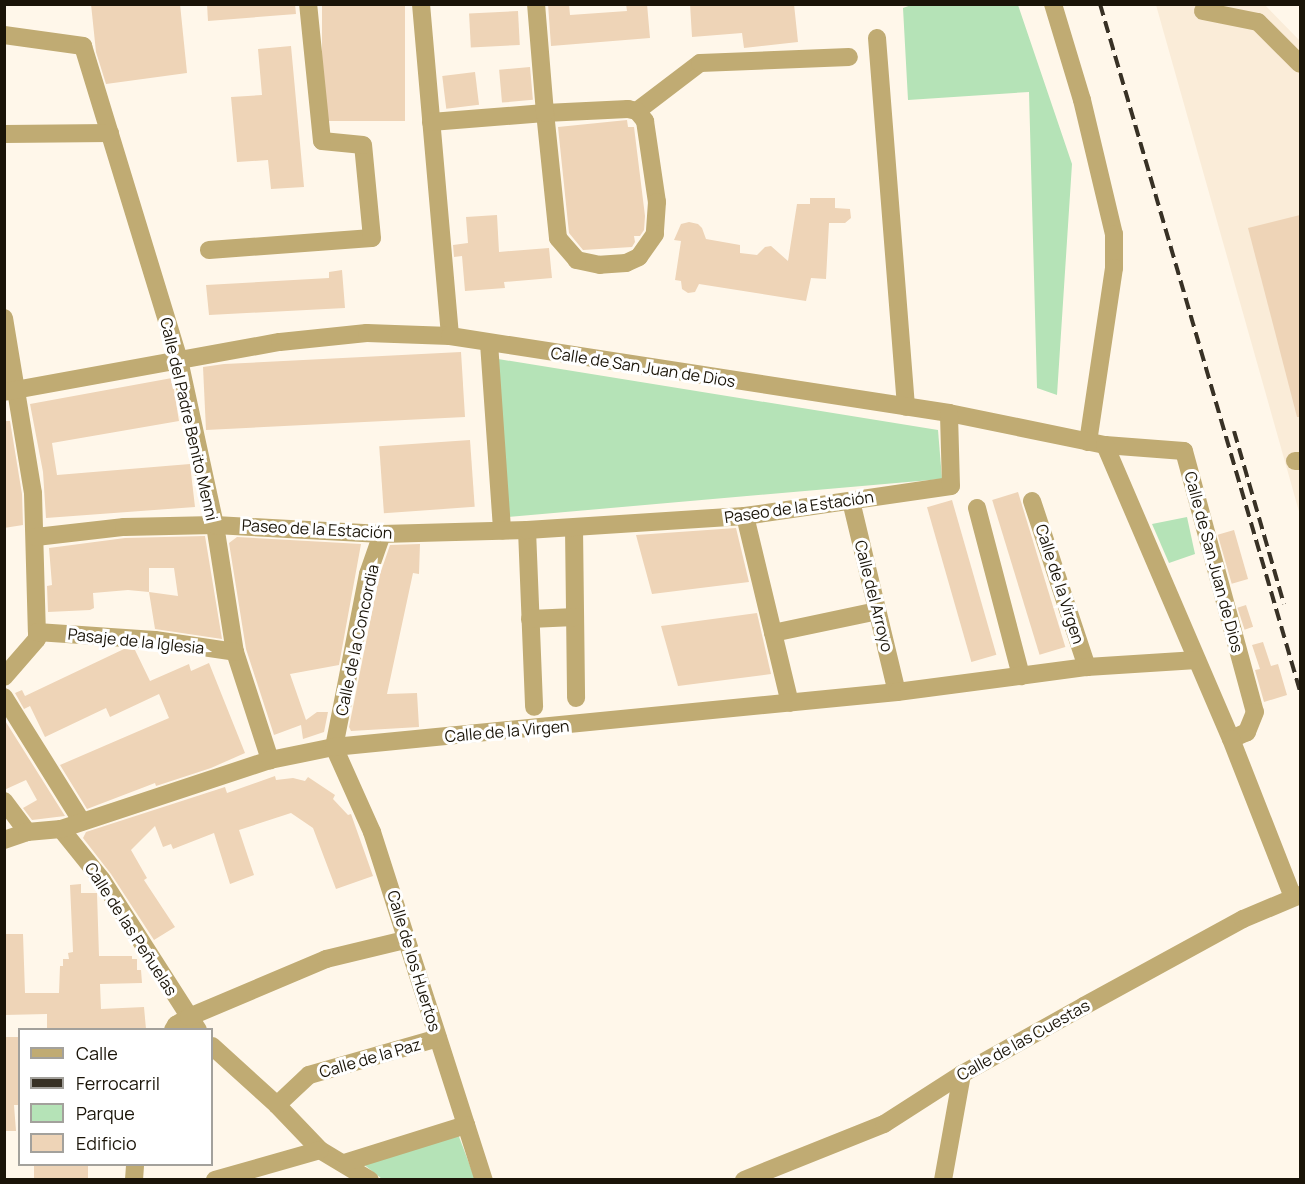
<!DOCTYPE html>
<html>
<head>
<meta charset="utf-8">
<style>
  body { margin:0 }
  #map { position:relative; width:1305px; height:1184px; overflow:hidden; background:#fff7ea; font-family:Manrope,sans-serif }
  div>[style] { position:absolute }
  .industrial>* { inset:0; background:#faecd8 }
  .green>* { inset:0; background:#b5e3b7 }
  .building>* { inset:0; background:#eed4b7; transform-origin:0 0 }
  .minor>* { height:18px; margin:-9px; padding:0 9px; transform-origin:9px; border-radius:9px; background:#c0ab73 }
  .rail>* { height:4px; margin-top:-2px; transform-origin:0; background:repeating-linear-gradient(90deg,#383125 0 12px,transparent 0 18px) }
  span { translate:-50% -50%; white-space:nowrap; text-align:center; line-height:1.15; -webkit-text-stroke:6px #fff; paint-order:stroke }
  .street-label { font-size:16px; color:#1a1408 }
  .frame { position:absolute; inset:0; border:6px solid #1a1408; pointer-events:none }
  .legend { position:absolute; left:18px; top:1028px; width:195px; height:138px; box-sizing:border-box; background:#fff; border:2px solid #a3a19c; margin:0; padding:8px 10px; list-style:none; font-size:18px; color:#1a1408 }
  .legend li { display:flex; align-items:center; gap:12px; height:30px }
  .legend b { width:30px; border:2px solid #a3a19c }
</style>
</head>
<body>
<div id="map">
  <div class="industrial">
    <div style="clip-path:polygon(1156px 5px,1265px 5px,1300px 41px,1300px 515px)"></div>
  </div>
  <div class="green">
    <div style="clip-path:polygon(914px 4px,1018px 5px,1072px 164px,1057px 395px,1037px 388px,1029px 92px,908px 100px,903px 8px)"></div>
    <div style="clip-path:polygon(498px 359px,938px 430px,942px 479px,508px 517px)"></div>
    <div style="clip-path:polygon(1187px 517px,1195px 554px,1169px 563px,1152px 524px)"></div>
    <div style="clip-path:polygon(458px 1134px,475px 1179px,382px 1179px,362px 1163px)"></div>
  </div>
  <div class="building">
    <div style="clip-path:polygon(91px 4px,180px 4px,187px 73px,106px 84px,96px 52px)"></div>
    <div style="clip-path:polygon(207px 4px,295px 4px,296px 14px,208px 21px)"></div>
    <div style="left:322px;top:4px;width:83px;height:117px"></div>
    <div style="clip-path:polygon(548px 4px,569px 4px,570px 15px,627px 11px,626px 4px,647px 4px,650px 38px,551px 46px)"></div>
    <div style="clip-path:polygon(690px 4px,794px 4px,798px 42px,744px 48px,742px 33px,692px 37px)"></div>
    <div style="left:518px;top:11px;width:34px;height:49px;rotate:87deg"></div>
    <div style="clip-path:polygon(291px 46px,304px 187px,271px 189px,268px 160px,237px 162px,231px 97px,262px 95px,258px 49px)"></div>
    <div style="left:530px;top:67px;width:33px;height:31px;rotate:85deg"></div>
    <div style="left:475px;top:72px;width:33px;height:33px;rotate:83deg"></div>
    <div style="clip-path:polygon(627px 120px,628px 127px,634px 127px,645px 216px,644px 230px,640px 236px,634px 236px,635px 242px,632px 247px,583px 250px,569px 233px,558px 127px)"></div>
    <div style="clip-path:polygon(810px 198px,835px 198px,835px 208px,850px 209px,851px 218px,845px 223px,829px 223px,826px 279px,811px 278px,806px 301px,699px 284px,695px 292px,688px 293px,682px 289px,681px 281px,675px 280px,681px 241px,674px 240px,681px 224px,689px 222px,698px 224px,702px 228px,706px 239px,740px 245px,740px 253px,757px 255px,765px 247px,771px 246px,788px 261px,797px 204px,810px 204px)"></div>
    <div style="clip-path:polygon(497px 215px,499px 252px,549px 248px,552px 278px,504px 282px,505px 288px,465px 291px,462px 256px,454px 257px,453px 245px,468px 243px,466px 217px)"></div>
    <div style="clip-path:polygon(1300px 215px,1300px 417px,1297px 417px,1248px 228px)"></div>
    <div style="clip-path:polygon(342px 270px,345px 308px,209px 315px,206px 285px,329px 278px,329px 272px)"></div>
    <div style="clip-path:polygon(461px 352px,465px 417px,206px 430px,203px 367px,224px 364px)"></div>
    <div style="clip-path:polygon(172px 378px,179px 421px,52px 443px,57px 475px,190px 464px,195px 507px,46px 518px,43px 472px,30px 404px)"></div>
    <div style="clip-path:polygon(4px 421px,10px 421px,22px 494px,23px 525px,4px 528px)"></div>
    <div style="left:470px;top:440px;width:67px;height:91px;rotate:86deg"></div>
    <div style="left:1018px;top:492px;width:162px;height:27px;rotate:73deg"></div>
    <div style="left:952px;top:500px;width:161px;height:26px;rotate:74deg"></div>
    <div style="clip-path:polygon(736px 528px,749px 582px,652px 594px,636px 535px)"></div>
    <div style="left:1234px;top:530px;width:51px;height:17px;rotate:74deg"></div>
    <div style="clip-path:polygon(205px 536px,222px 639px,155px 629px,149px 592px,178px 596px,174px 568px,149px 568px,149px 592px,128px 590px,93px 593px,94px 608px,90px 610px,48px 612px,47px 586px,52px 585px,49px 548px,125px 538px)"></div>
    <div style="clip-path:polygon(237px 537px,361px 544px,339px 665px,290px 674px,306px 720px,317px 712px,328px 712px,324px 732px,303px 739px,301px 725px,274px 735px,246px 649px,229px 543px)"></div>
    <div style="clip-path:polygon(420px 544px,419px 574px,413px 573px,387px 694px,417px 693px,419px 727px,351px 731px,349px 727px,379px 577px,390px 545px)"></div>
    <div style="left:1246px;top:605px;width:23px;height:9px;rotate:72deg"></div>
    <div style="clip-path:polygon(757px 613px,771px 674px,678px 686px,661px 626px)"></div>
    <div style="clip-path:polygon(1263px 642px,1271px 666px,1278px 664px,1287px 695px,1264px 702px,1255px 670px,1260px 669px,1252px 645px)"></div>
    <div style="clip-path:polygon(124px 649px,135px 650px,150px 681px,189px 664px,191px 671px,209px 663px,245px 753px,211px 768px,156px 786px,155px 783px,87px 809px,60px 765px,169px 718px,159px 694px,110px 717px,106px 708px,45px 737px,30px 706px,24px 709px,15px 693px,22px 690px,25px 696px)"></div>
    <div style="clip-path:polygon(4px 719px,65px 816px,32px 820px,23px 808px,37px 800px,26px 780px,4px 790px)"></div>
    <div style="clip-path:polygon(275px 776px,276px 780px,293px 778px,305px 781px,308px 777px,335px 795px,333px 799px,348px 815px,351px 814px,373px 876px,336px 889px,313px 828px,291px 813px,239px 830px,254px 875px,230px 884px,214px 833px,173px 849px,171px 844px,163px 847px,155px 826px,131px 850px,147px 878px,144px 880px,175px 927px,154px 940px,111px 874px,83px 838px,86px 832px,225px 787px,227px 793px)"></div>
    <div style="clip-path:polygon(81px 884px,81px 893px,97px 893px,99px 956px,132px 956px,132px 959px,137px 959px,137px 970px,141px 970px,142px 983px,100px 984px,101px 1009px,144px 1007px,146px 1029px,47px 1029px,47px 1014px,4px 1015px,4px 934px,23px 934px,25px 993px,59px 993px,60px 966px,63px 966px,63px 959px,69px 959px,68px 953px,73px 952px,70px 885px)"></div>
    <div style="clip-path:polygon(4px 1037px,20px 1037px,20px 1105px,14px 1105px,16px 1131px,4px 1131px)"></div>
    <div style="left:34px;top:1164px;width:54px;height:15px"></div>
  </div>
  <div class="minor">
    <div style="left:421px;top:4px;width:333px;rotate:85deg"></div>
    <div style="left:1053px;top:4px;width:100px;rotate:73.2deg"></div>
    <div style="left:1082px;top:100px;width:138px;rotate:76.6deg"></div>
    <div style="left:1114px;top:234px;width:34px;rotate:90deg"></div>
    <div style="left:1114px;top:268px;width:176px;rotate:98.5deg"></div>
    <div style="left:1203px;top:11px;width:56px;rotate:11.3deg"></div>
    <div style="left:1258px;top:22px;width:59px;rotate:45deg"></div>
    <div style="left:4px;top:35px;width:80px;rotate:7.9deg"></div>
    <div style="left:83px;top:46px;width:328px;rotate:73deg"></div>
    <div style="left:179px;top:360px;width:169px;rotate:77.7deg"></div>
    <div style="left:215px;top:525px;width:129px;rotate:81.1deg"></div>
    <div style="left:235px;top:652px;width:114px;rotate:72deg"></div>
    <div style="left:877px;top:38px;width:370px;rotate:85.5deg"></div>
    <div style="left:637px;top:111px;width:79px;rotate:-37.3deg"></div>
    <div style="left:700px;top:63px;width:149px;rotate:-2.3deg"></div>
    <div style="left:431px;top:122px;width:114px;rotate:-4.5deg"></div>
    <div style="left:545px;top:113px;width:83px;rotate:-2.8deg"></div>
    <div style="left:628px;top:109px;width:9px;rotate:13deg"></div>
    <div style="left:637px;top:111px;width:13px;rotate:51deg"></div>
    <div style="left:645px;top:121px;width:82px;rotate:81.6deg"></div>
    <div style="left:657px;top:202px;width:32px;rotate:94deg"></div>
    <div style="left:655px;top:234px;width:28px;rotate:125deg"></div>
    <div style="left:639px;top:257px;width:14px;rotate:155deg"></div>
    <div style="left:626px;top:263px;width:26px;rotate:176deg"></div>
    <div style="left:600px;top:265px;width:24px;rotate:-168deg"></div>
    <div style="left:577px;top:260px;width:29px;rotate:-131deg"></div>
    <div style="left:558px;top:238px;width:126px;rotate:-95.9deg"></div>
    <div style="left:545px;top:113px;width:109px;rotate:-94.7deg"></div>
    <div style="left:4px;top:134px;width:106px;rotate:-0.5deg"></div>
    <div style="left:209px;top:250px;width:163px;rotate:-4.2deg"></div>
    <div style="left:372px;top:238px;width:93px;rotate:-95.5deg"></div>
    <div style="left:363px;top:145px;width:41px;rotate:-174.4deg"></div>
    <div style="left:322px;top:141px;width:138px;rotate:-95.8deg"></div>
    <div style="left:4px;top:318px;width:177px;rotate:80.6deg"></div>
    <div style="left:33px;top:493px;width:139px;rotate:88.4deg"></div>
    <div style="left:37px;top:632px;width:7px;rotate:90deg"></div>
    <div style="left:37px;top:639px;width:50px;rotate:131deg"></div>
    <div style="left:489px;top:343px;width:188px;rotate:86deg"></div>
    <div style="left:4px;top:392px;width:280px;rotate:-10.3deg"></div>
    <div style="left:280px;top:342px;width:87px;rotate:-5.9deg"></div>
    <div style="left:367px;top:333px;width:83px;rotate:2.1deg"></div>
    <div style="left:450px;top:336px;width:505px;rotate:8.77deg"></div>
    <div style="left:949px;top:413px;width:159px;rotate:11.6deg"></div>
    <div style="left:1105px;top:445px;width:79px;rotate:4.3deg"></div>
    <div style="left:1184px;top:451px;width:270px;rotate:74.8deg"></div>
    <div style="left:1255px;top:712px;width:22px;rotate:112deg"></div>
    <div style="left:1247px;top:732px;width:17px;rotate:156deg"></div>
    <div style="left:1105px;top:445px;width:320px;rotate:66.8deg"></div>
    <div style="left:1231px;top:739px;width:170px;rotate:68.6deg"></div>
    <div style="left:1295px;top:461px;width:5px"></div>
    <div style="left:851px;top:501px;width:196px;rotate:76.5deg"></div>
    <div style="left:1032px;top:501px;width:175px;rotate:71.7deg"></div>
    <div style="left:977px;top:508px;width:174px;rotate:75.3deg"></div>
    <div style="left:745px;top:516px;width:192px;rotate:76.5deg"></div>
    <div style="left:574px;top:528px;width:170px;rotate:89.3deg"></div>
    <div style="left:527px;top:530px;width:177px;rotate:87.7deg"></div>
    <div style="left:382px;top:534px;width:42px;rotate:109.3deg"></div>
    <div style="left:368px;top:574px;width:176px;rotate:101.1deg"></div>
    <div style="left:334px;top:747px;width:93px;rotate:65.9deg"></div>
    <div style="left:372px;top:832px;width:366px;rotate:72.2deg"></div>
    <div style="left:36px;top:537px;width:89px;rotate:-6.5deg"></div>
    <div style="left:124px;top:527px;width:91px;rotate:-1.3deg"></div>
    <div style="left:215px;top:525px;width:167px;rotate:3.1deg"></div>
    <div style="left:382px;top:534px;width:145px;rotate:-1.6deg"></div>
    <div style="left:527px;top:530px;width:218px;rotate:-3.7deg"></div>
    <div style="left:745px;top:516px;width:208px;rotate:-8.3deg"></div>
    <div style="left:951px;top:486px;width:73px;rotate:-91.6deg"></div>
    <div style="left:530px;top:619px;width:45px;rotate:-2.5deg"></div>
    <div style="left:37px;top:632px;width:118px;rotate:3.9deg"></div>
    <div style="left:155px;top:640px;width:81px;rotate:8.5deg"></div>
    <div style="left:773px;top:633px;width:106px;rotate:-11.9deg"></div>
    <div style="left:4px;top:697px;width:147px;rotate:58deg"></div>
    <div style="left:4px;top:801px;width:39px;rotate:53deg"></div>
    <div style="left:61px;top:829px;width:65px;rotate:51.2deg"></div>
    <div style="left:102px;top:880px;width:178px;rotate:57.4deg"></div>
    <div style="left:4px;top:840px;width:24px;rotate:-19deg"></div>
    <div style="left:27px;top:832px;width:34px;rotate:-5deg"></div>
    <div style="left:61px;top:829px;width:220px;rotate:-18.3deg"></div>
    <div style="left:270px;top:760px;width:65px;rotate:-11.5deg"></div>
    <div style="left:334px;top:747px;width:566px;rotate:-5.58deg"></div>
    <div style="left:897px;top:692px;width:192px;rotate:-7.5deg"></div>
    <div style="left:1087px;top:667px;width:110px;rotate:-3.6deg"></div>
    <div style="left:173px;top:1030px;width:6px;rotate:-59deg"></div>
    <div style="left:176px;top:1025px;width:15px;rotate:-32deg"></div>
    <div style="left:189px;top:1017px;width:149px;rotate:-22.9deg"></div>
    <div style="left:326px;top:959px;width:81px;rotate:-13.5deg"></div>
    <div style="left:212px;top:1046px;width:88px;rotate:42.2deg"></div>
    <div style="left:277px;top:1105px;width:62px;rotate:46.3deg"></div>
    <div style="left:320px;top:1150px;width:58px;rotate:31deg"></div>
    <div style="left:277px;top:1105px;width:44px;rotate:-43.2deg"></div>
    <div style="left:309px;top:1075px;width:134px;rotate:-16deg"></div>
    <div style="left:344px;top:1163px;width:128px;rotate:-17.3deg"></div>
    <div style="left:134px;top:1180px;width:16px;rotate:-86deg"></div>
    <div style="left:215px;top:1180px;width:109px;rotate:-15.9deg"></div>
    <div style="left:744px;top:1180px;width:151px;rotate:-21.8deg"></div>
    <div style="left:884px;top:1124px;width:93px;rotate:-32.7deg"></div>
    <div style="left:962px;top:1074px;width:140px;rotate:-29.1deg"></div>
    <div style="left:1084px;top:1006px;width:181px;rotate:-28.7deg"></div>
    <div style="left:1243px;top:919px;width:62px;rotate:-22.8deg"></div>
    <div style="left:943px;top:1180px;width:108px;rotate:-79.8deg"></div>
  </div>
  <div class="rail">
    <div style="left:1100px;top:4px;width:716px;rotate:73.77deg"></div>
    <div style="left:1234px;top:431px;width:180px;rotate:73.9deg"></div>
  </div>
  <div class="street-label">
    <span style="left:643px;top:367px;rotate:9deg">Calle de San Juan de Dios</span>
    <span style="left:189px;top:419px;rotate:77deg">Calle del Padre Benito Menni</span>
    <span style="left:799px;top:507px;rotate:-8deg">Paseo de la Estación</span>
    <span style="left:317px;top:529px;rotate:3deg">Paseo de la Estación</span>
    <span style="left:1214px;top:562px;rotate:75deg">Calle de San Juan de Dios</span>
    <span style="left:1060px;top:584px;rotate:72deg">Calle de la Virgen</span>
    <span style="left:874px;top:596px;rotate:76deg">Calle del Arroyo</span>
    <span style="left:357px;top:640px;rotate:-78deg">Calle de la Concordia</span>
    <span style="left:136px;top:641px;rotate:6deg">Pasaje de la Iglesia</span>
    <span style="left:507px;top:731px;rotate:-5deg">Calle de la Virgen</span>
    <span style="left:131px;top:929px;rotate:57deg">Calle de las Peñuelas</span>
    <span style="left:414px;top:961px;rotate:73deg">Calle de los Huertos</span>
    <span style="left:1023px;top:1040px;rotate:-29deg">Calle de las Cuestas</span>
    <span style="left:370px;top:1058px;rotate:-16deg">Calle de la Paz</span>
  </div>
  <div class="frame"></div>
  <ul class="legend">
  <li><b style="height:8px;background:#c0ab73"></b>Calle</li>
  <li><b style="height:8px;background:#383125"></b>Ferrocarril</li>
  <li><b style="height:16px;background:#b5e3b7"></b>Parque</li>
  <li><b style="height:16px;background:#eed4b7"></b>Edificio</li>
  </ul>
</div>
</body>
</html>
